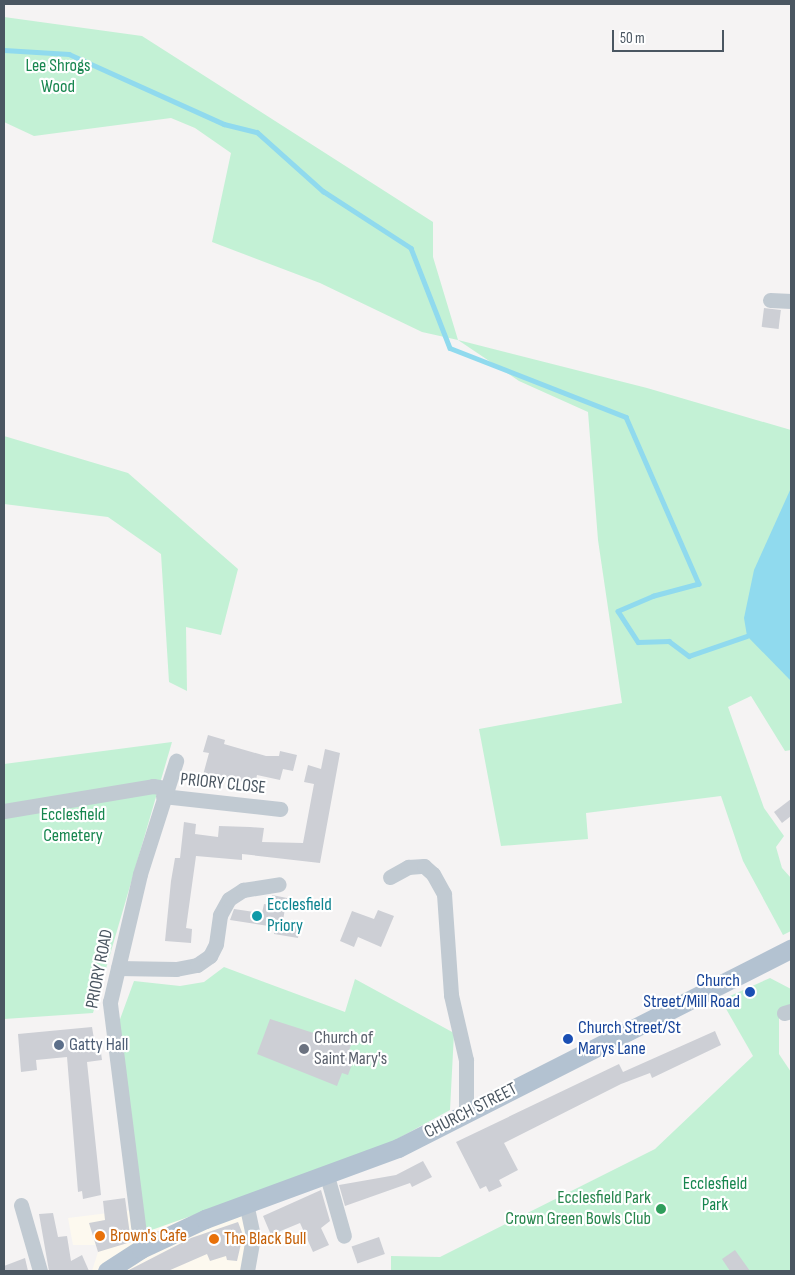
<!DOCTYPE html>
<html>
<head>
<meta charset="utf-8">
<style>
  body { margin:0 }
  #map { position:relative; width:795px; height:1275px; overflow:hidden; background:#f5f3f3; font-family:"Sofia Sans Condensed",sans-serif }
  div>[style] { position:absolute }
  .commercial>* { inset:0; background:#fdf9ef }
  .green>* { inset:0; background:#c3f1d5 }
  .water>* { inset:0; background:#90daee }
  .stream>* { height:4.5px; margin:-2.25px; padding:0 2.25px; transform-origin:2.25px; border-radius:2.25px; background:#90daee }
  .building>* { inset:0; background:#cdcfd5; transform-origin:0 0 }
  .minor>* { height:15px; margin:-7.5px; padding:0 7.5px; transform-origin:7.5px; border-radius:7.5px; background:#c1cad2 }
  .major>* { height:19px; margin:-9.5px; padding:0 9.5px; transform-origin:9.5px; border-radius:9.5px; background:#b3c2d1 }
  .dots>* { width:14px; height:14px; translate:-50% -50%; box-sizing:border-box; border:2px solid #fff; border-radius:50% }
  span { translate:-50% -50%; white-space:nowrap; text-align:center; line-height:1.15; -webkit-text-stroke:4.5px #fff; paint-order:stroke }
  .park-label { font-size:18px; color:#17864f }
  .street-label { font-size:18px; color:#4a5661 }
  .culture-label { font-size:18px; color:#0d838f }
  .left { translate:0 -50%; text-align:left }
  .transit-label { font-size:18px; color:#164399 }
  .right { translate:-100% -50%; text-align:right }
  .worship-label { font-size:18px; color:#5b616d }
  .service-label { font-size:18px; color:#4e5e75 }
  .leisure-label { font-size:18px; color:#27864d }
  .food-label { font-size:18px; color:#c56008 }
  .frame { position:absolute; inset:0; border:5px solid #4a5661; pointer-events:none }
  .scale { position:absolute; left:612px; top:30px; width:112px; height:22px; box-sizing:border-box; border:2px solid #4a5661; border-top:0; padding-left:6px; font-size:15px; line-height:18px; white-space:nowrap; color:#4a5661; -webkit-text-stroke:4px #fff; paint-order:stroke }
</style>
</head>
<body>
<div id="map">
  <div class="commercial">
    <div style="clip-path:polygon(246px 1196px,247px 1271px,92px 1271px,98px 1252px,96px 1245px,73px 1245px,68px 1218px)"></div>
  </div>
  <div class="green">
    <div style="clip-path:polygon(4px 17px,142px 36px,433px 222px,433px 257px,458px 340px,647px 388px,791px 430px,791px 750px,785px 751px,751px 696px,728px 707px,764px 808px,784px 836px,776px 847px,782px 868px,791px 878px,791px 931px,783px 935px,743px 861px,721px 796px,586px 813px,588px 839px,501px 846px,479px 729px,622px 703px,598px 540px,588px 412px,519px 381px,458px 340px,422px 332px,320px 283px,212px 242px,231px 153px,195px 128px,171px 118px,34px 136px,4px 122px)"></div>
    <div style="clip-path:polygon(4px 436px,128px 473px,238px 569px,221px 635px,186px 627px,187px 691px,169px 682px,161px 554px,108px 517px,4px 504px)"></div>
    <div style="clip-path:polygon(172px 742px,93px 1013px,4px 1019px,4px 764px)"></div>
    <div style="clip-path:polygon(224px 967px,345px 1012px,355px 979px,454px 1033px,450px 1110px,377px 1150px,146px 1232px,119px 1022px,134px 981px,180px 986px,204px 982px)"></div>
    <div style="clip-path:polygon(770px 978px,791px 989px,791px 1006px,779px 1011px,779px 1054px,791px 1072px,791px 1271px,391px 1271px,391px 1256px,440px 1257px,655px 1149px,753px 1056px,721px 1000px)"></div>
  </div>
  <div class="water">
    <div style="clip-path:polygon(791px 488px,791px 681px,747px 636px,744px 618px,754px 570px)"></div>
  </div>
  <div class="stream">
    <div style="left:4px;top:50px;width:65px;rotate:3.5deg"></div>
    <div style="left:69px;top:54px;width:170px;rotate:24.3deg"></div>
    <div style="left:224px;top:124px;width:34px;rotate:14deg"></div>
    <div style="left:257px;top:132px;width:89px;rotate:41.8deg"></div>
    <div style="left:323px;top:191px;width:105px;rotate:32.9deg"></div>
    <div style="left:411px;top:248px;width:107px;rotate:68.7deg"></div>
    <div style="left:450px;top:348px;width:189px;rotate:21.4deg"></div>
    <div style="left:626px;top:417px;width:182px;rotate:66.4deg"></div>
    <div style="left:699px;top:584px;width:47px;rotate:165.1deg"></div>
    <div style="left:654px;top:596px;width:39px;rotate:157deg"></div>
    <div style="left:618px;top:611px;width:37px;rotate:57deg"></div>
    <div style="left:638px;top:642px;width:31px;rotate:-2deg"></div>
    <div style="left:669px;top:641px;width:25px;rotate:37deg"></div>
    <div style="left:689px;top:656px;width:61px;rotate:-19deg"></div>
  </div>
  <div class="building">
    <div style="left:764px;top:308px;width:17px;height:19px;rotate:7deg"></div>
    <div style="clip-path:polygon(208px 735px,225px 740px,224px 744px,266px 756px,279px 756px,280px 751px,297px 755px,293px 771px,283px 769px,280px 780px,257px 775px,255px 784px,203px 775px,209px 753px,203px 752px)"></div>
    <div style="clip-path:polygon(325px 749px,340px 753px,320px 863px,242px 854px,242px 860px,196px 856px,186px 928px,192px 929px,191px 943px,165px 941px,171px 881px,175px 858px,180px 858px,184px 822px,196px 824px,195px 834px,218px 837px,219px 826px,250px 827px,264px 828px,262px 842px,303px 843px,314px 784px,304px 782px,308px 765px,321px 769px)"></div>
    <div style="clip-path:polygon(791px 799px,791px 816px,782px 823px,774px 812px)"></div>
    <div style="clip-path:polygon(272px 895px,287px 898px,283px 920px,301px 923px,298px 938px,274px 934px,275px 927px,230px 920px,234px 909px,262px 913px,264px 904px,270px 905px)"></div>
    <div style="clip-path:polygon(378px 910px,394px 916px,381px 947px,358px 937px,354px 947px,340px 941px,352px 911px,374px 919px)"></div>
    <div style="clip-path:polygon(270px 1019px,351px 1045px,347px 1056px,354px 1059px,348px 1075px,342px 1073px,337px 1086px,257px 1054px)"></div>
    <div style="clip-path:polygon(92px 1027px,94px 1039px,99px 1039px,102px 1060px,87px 1062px,101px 1195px,83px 1199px,82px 1191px,78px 1192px,67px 1057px,36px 1060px,37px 1070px,21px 1072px,18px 1034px)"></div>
    <div style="clip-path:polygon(715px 1031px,721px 1045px,652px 1078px,650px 1073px,621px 1084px,504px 1143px,518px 1170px,499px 1180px,502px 1186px,489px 1192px,486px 1186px,480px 1189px,456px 1142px,619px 1064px,623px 1072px)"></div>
    <div style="clip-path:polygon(423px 1161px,432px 1177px,412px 1187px,410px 1183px,345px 1206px,339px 1185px,396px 1175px)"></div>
    <div style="clip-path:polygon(321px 1190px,330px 1221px,321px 1228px,329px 1245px,313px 1252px,300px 1223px,271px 1235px,263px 1216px)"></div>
    <div style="clip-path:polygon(125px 1198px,131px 1242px,98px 1252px,89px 1223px,105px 1220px,103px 1201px)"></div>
    <div style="clip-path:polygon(53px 1213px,58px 1237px,67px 1236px,71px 1261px,82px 1255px,89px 1271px,49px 1271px,39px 1214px)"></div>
    <div style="clip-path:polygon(238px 1222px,243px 1235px,237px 1261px,227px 1260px,226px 1256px,210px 1261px,207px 1254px,168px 1271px,127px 1271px,191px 1238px)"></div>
    <div style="left:379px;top:1237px;width:18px;height:29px;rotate:71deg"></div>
    <div style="clip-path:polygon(735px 1250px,750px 1271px,730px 1271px,722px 1259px)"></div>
    <div style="clip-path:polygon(25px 1258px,28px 1271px,4px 1271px,4px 1266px)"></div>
  </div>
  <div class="minor">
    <div style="left:770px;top:300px;width:21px;rotate:3deg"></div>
    <div style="left:163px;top:796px;width:118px;rotate:6.3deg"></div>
    <div style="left:4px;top:811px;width:151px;rotate:-9.5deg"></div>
    <div style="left:153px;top:786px;width:13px;rotate:9deg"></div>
    <div style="left:390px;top:877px;width:21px;rotate:-29deg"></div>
    <div style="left:408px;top:867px;width:16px;rotate:-4deg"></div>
    <div style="left:424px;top:866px;width:12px;rotate:42deg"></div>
    <div style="left:433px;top:874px;width:23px;rotate:61deg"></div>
    <div style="left:444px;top:894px;width:101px;rotate:86deg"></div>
    <div style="left:451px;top:995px;width:67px;rotate:77deg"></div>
    <div style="left:466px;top:1060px;width:54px;rotate:90deg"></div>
    <div style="left:118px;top:968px;width:58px;rotate:1deg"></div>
    <div style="left:176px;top:969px;width:21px;rotate:-11deg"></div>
    <div style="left:197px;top:965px;width:16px;rotate:-35deg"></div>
    <div style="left:210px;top:956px;width:13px;rotate:-63deg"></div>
    <div style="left:216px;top:944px;width:29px;rotate:-82deg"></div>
    <div style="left:220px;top:915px;width:18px;rotate:-61deg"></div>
    <div style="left:229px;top:899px;width:17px;rotate:-33deg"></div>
    <div style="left:243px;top:890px;width:36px;rotate:-9deg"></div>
    <div style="left:784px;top:1013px;width:7px;rotate:-16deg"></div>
    <div style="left:327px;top:1176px;width:62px;rotate:74.2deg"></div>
    <div style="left:246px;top:1203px;width:35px;rotate:78deg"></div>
    <div style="left:253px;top:1237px;width:35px;rotate:100deg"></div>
    <div style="left:21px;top:1205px;width:69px;rotate:73.9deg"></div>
    <div style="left:141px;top:1249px;width:249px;rotate:-97.2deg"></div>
    <div style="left:110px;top:1002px;width:131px;rotate:-76.8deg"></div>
    <div style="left:140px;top:874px;width:119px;rotate:-72.3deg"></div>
  </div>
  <div class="major">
    <div style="left:107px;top:1271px;width:40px;rotate:-32.9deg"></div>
    <div style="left:141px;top:1249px;width:71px;rotate:-25.1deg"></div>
    <div style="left:205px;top:1219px;width:206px;rotate:-20.2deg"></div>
    <div style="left:398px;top:1148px;width:441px;rotate:-26.9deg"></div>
  </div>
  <div class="dots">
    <div style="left:257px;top:916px;background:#0f9aa8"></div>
    <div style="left:750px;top:992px;background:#1a4fb4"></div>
    <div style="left:568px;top:1039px;background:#1a4fb4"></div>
    <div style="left:59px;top:1045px;background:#5c6f8a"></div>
    <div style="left:304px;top:1049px;background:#6b7280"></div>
    <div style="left:661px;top:1209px;background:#2e9e5b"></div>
    <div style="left:100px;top:1236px;background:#e8710a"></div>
    <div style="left:214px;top:1239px;background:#e8710a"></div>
  </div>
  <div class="park-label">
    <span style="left:58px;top:77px">Lee Shrogs<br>Wood</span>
    <span style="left:73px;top:826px">Ecclesfield<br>Cemetery</span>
    <span style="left:715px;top:1195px">Ecclesfield<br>Park</span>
  </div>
  <div class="street-label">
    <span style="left:223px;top:784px;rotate:6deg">PRIORY CLOSE</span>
    <span style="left:100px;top:969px;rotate:-79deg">PRIORY ROAD</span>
    <span style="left:471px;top:1111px;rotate:-27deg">CHURCH STREET</span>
  </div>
  <div class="culture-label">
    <span class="left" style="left:267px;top:916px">Ecclesfield<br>Priory</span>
  </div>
  <div class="transit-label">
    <span class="right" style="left:740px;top:992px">Church<br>Street/Mill Road</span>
    <span class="left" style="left:578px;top:1039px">Church Street/St<br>Marys Lane</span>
  </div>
  <div class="worship-label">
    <span class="left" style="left:314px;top:1049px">Church of<br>Saint Mary's</span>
  </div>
  <div class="service-label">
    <span class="left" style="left:69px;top:1045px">Gatty Hall</span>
  </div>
  <div class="leisure-label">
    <span class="right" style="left:651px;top:1209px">Ecclesfield Park<br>Crown Green Bowls Club</span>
  </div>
  <div class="food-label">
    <span class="left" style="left:110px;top:1236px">Brown's Cafe</span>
    <span class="left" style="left:224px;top:1239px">The Black Bull</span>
  </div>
  <div class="frame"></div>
  <div class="scale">50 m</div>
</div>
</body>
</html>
